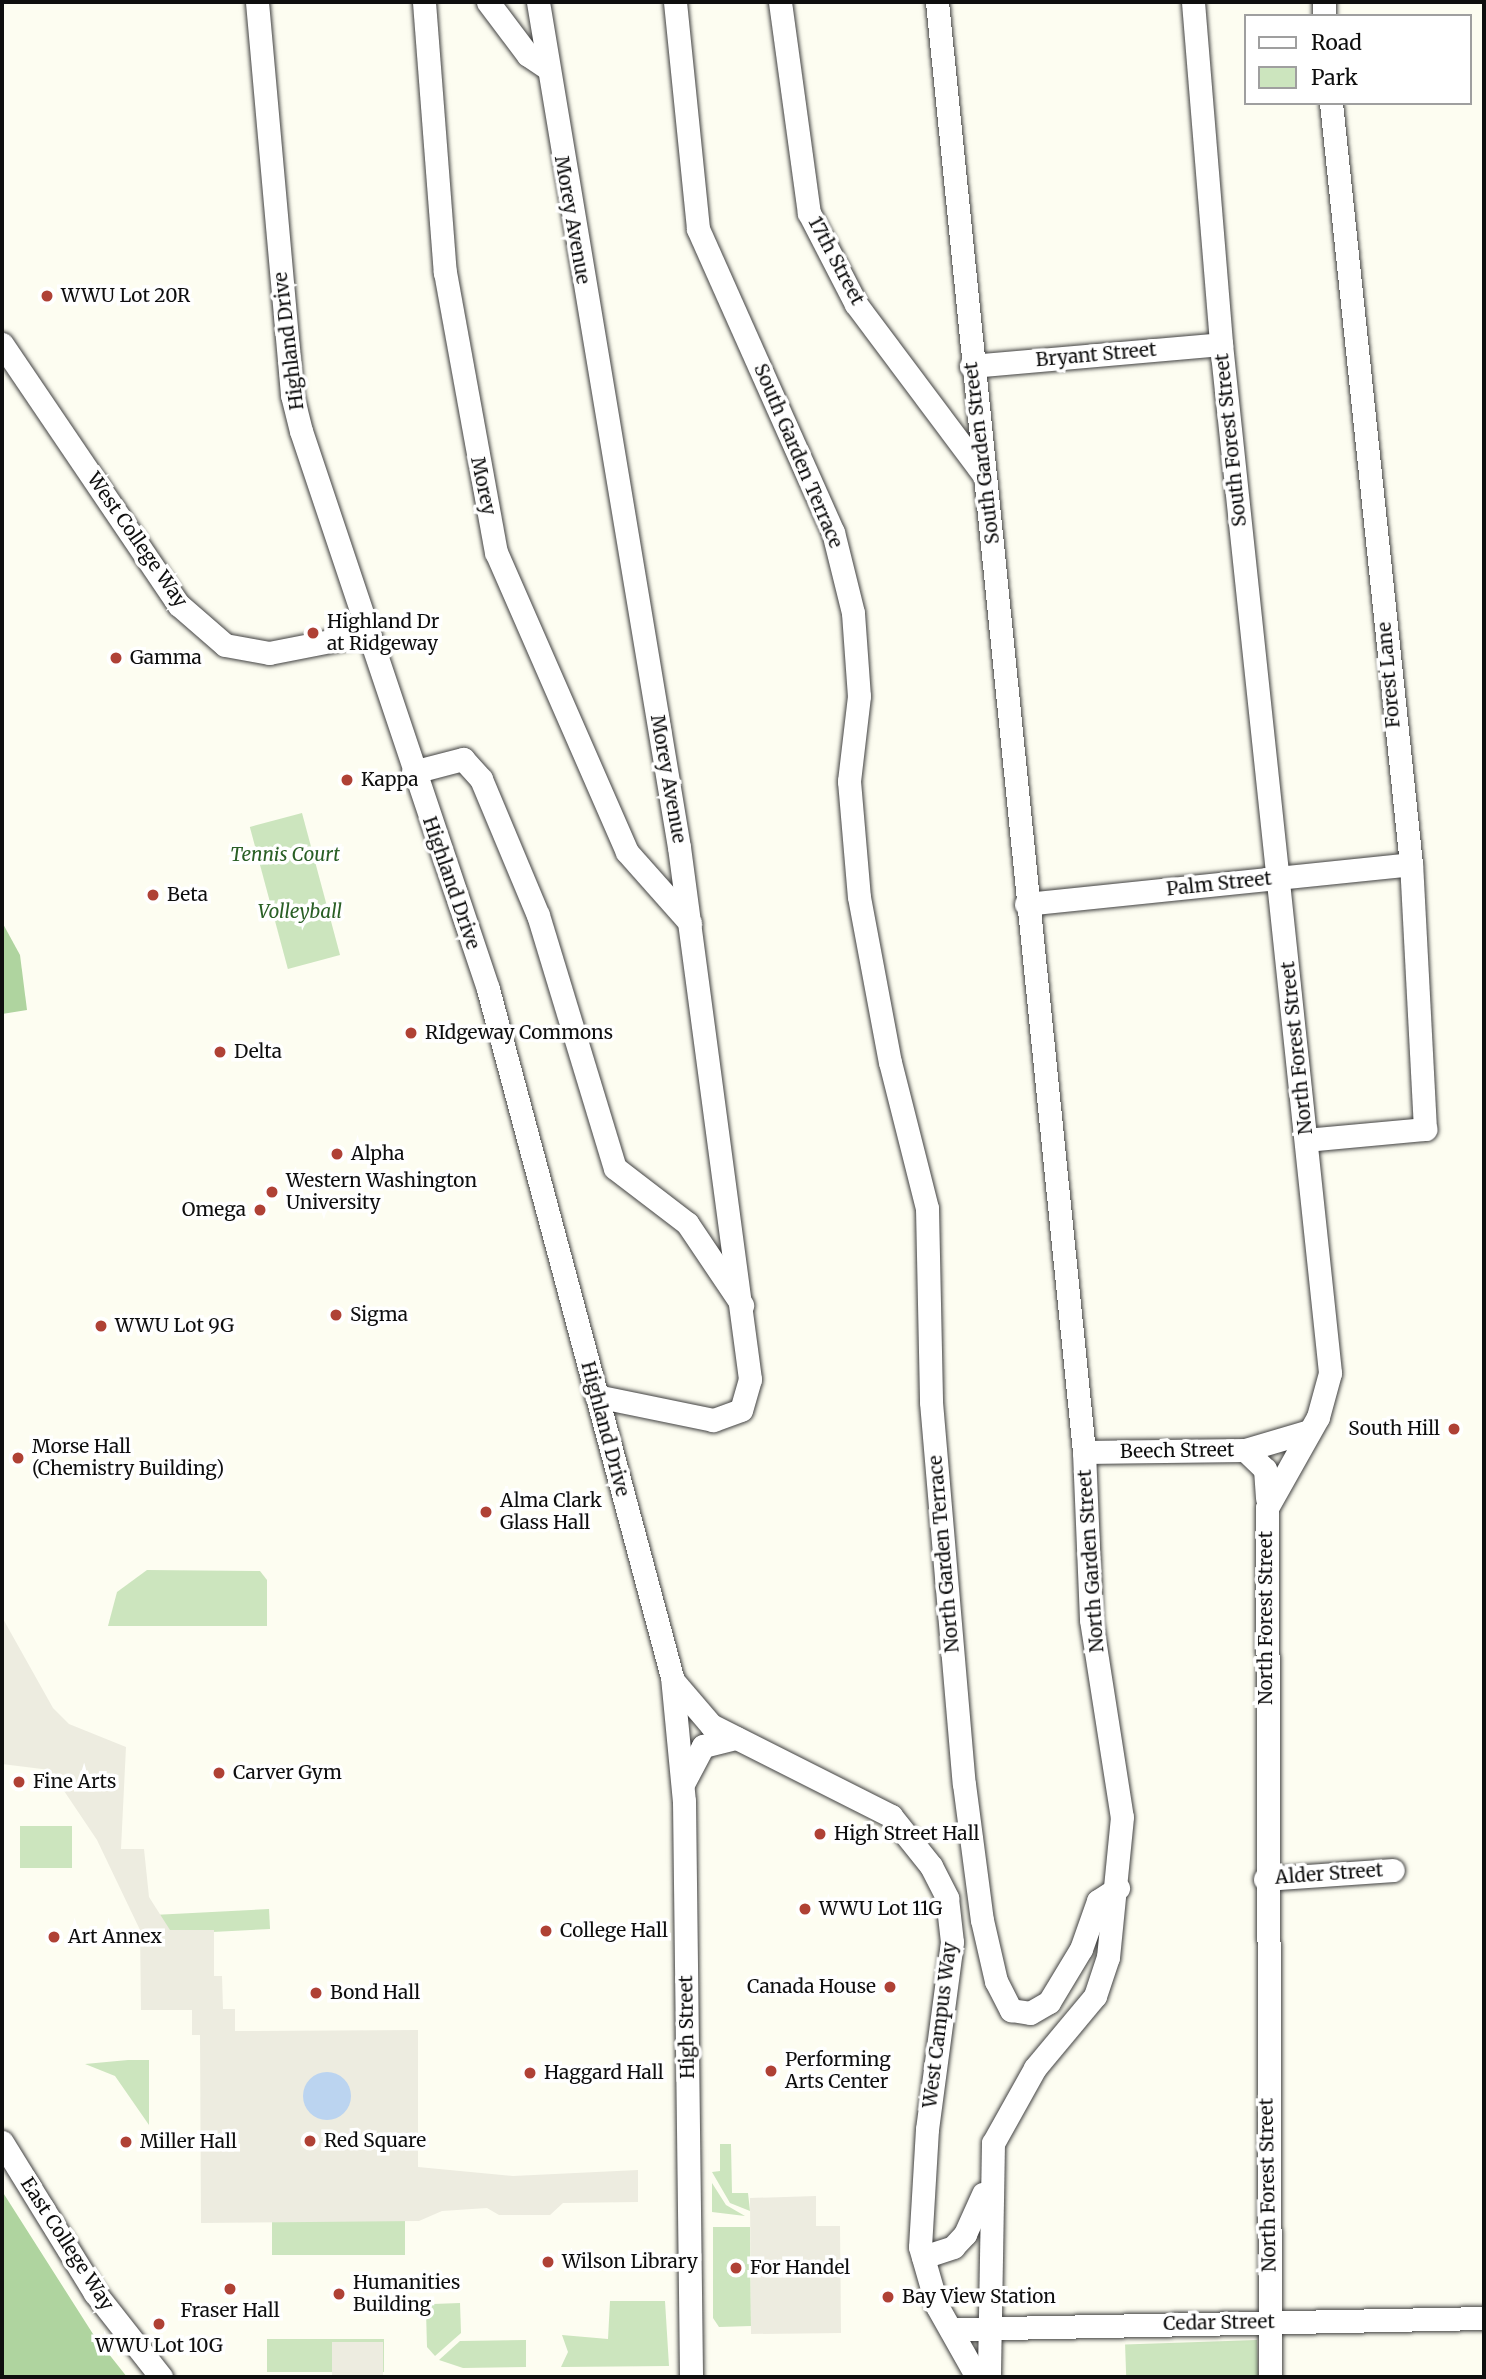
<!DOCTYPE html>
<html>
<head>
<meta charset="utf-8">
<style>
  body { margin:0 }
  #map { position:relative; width:1486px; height:2379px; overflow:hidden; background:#fdfdf1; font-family:Merriweather,serif }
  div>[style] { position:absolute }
  .green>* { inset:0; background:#cce5be; transform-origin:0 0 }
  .forest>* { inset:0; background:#afd49f }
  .plaza>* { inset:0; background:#edece0; transform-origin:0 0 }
  .water>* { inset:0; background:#bbd4f0 }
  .round { border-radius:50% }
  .roads { filter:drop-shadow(0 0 2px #414141) drop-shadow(0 0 2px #414141) }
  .minor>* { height:23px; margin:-11.5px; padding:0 11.5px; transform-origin:11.5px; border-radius:11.5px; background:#fff }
  .dots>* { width:19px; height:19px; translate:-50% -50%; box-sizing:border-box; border:4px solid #fff; border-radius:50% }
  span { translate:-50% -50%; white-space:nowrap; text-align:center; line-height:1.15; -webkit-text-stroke:7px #fff; paint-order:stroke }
  .street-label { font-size:19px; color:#0e0e0e }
  .poi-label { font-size:19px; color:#0e0e0e }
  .left { translate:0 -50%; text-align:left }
  .right { translate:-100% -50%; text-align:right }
  .park-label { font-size:19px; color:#295f25; font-style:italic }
  .frame { position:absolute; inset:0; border:4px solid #0e0e0e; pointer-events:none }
  .legend { position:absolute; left:1244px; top:14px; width:228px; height:91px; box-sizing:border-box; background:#fff; border:2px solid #9f9f9f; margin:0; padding:9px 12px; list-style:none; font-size:21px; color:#0e0e0e }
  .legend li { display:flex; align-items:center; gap:14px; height:35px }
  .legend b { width:35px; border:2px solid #9f9f9f }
</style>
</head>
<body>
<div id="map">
  <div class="green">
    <div style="left:302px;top:813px;width:147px;height:54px;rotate:75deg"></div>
    <div style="clip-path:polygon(147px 1570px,260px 1571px,267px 1580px,267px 1626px,108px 1626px,117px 1592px)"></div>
    <div style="left:20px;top:1826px;width:52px;height:42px"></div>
    <div style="left:269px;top:1909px;width:20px;height:111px;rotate:87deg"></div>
    <div style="clip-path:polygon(128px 2060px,149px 2060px,149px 2125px,115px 2076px,85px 2064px)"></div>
    <div style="clip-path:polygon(720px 2144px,731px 2144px,732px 2193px,748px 2193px,750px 2211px,730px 2203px,712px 2172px,720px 2171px)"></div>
    <div style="clip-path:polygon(712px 2183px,726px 2205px,745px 2216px,712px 2212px)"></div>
    <div style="left:405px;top:2221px;width:34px;height:133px;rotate:90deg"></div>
    <div style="clip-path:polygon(713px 2227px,750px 2227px,751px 2326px,719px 2327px,713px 2318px)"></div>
    <div style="clip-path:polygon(610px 2301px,665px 2301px,669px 2366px,561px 2367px,568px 2352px,562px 2335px,608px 2339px)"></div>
    <div style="clip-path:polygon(460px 2303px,461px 2333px,435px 2356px,427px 2347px,426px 2311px,433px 2304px)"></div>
    <div style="left:267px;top:2339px;width:117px;height:33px"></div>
    <div style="clip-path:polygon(526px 2340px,526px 2367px,463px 2368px,439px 2360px,460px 2341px)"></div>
    <div style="left:1257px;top:2340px;width:37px;height:132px;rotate:88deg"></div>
  </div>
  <div class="forest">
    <div style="clip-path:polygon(2px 922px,20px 955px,27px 1010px,2px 1014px)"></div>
    <div style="clip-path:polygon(2px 2191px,93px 2334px,127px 2377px,2px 2377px)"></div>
  </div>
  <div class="plaza">
    <div style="clip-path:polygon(2px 1617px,53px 1708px,69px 1724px,126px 1747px,121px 1849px,144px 1849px,149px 1897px,170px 1930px,214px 1930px,214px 1976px,222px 1976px,223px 2009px,235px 2009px,235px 2031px,418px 2030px,418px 2167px,513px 2176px,638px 2170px,638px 2202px,563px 2203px,550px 2215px,499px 2215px,487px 2208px,442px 2211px,419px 2221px,201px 2223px,200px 2035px,192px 2035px,192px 2010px,141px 2010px,140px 1930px,97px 1840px,50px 1770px,2px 1764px)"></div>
    <div style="clip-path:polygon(816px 2196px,816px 2226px,840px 2226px,841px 2333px,751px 2334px,750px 2198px)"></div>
    <div style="left:332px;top:2342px;width:51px;height:35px"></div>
  </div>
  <div class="water">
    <div class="round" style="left:303px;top:2072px;width:48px;height:48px"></div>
  </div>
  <div class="roads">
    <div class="minor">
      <div style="left:257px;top:2px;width:395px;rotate:84.9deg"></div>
      <div style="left:292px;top:395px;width:37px;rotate:76deg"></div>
      <div style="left:301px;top:431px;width:589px;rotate:71.47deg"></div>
      <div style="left:488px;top:989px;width:712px;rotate:75.03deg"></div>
      <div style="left:672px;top:1677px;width:125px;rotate:84.5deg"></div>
      <div style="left:684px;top:1801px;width:576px;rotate:89.3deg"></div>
      <div style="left:424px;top:2px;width:271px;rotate:85.6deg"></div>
      <div style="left:445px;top:272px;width:285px;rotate:79.7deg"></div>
      <div style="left:496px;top:552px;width:327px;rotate:66.4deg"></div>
      <div style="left:627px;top:852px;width:95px;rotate:48.4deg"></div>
      <div style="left:488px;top:2px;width:66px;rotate:53deg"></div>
      <div style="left:528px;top:55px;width:22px;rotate:34deg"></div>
      <div style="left:538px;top:2px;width:857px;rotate:80.53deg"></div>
      <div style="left:679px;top:847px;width:537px;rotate:82.4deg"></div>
      <div style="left:750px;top:1379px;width:32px;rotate:106deg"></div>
      <div style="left:741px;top:1410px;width:30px;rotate:160deg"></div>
      <div style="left:713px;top:1420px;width:119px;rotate:-168.4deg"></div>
      <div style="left:675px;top:2px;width:228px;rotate:84.2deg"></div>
      <div style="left:698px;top:229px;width:332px;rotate:66deg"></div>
      <div style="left:833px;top:532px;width:83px;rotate:76.1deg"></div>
      <div style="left:853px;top:613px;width:83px;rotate:85.9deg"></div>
      <div style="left:859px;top:696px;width:86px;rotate:96.7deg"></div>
      <div style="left:849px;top:781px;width:116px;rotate:85.1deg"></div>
      <div style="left:859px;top:897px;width:168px;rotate:79.4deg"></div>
      <div style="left:890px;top:1062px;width:151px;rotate:75.8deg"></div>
      <div style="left:927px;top:1208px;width:194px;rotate:88.8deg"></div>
      <div style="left:931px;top:1402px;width:383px;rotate:85.1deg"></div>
      <div style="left:964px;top:1784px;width:137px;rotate:82.5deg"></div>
      <div style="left:982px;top:1920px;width:63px;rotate:77.1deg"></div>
      <div style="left:996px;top:1981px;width:33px;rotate:63deg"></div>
      <div style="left:1011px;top:2010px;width:19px;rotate:9deg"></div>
      <div style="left:1030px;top:2013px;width:22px;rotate:-30deg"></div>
      <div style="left:1049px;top:2002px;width:62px;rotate:-58.9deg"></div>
      <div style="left:1081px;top:1949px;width:51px;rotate:-70.5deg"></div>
      <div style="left:1098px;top:1901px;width:24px;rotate:-33deg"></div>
      <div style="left:780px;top:2px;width:213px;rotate:82.2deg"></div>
      <div style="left:809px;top:213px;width:102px;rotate:62.7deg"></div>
      <div style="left:856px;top:304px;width:214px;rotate:53.2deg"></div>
      <div style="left:937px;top:2px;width:1457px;rotate:84.21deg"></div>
      <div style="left:1084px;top:1452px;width:168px;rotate:87.6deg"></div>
      <div style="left:1091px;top:1620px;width:199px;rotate:81.1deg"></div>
      <div style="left:1122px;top:1817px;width:141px;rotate:95.7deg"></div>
      <div style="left:1108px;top:1957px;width:41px;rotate:108.4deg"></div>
      <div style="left:1095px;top:1996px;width:94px;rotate:129.8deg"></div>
      <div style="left:1035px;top:2068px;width:86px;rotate:119.2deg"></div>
      <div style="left:993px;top:2143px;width:234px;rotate:91deg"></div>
      <div style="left:1193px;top:2px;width:343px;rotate:85.3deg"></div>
      <div style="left:1221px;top:344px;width:1035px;rotate:83.95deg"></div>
      <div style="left:1330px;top:1373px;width:46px;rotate:105.3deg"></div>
      <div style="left:1318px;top:1417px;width:104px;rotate:119.3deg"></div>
      <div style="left:1267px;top:1508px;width:869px;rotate:89.8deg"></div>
      <div style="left:1324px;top:2px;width:14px;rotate:90deg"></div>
      <div style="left:2px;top:344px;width:315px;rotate:55.9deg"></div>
      <div style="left:179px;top:605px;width:61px;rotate:41deg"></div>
      <div style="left:225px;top:645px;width:45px;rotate:10.3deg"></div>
      <div style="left:269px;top:653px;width:99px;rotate:-11.1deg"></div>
      <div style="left:971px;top:366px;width:251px;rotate:-5deg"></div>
      <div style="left:413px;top:772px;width:52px;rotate:-14.6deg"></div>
      <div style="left:463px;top:759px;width:27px;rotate:48deg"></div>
      <div style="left:481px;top:779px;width:147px;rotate:67.3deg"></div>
      <div style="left:538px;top:915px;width:264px;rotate:73.1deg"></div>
      <div style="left:615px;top:1168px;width:91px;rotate:37.4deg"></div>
      <div style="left:687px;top:1223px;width:99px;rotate:56.1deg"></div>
      <div style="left:1026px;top:904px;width:387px;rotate:-5.9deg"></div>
      <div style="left:1306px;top:1140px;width:120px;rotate:-5.3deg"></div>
      <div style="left:1425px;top:1129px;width:265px;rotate:-93deg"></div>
      <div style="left:1411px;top:864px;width:765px;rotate:-96deg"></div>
      <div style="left:1245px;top:1450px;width:67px;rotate:-16.5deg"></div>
      <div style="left:1084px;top:1452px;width:161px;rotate:-0.7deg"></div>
      <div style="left:1245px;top:1450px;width:28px;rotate:44deg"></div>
      <div style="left:1265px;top:1469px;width:29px;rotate:86deg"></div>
      <div style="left:675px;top:1683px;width:55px;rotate:49.4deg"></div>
      <div style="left:711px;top:1725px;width:202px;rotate:26.8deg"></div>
      <div style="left:891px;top:1816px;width:64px;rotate:51.3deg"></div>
      <div style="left:931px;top:1866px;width:36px;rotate:63deg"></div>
      <div style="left:947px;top:1898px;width:44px;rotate:83.5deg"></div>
      <div style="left:952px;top:1942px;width:189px;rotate:97.6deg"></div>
      <div style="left:927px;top:2129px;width:118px;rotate:93.4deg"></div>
      <div style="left:920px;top:2247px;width:61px;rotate:73.9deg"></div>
      <div style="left:937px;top:2306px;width:81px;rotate:60.6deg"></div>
      <div style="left:683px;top:1784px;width:43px;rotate:-62.2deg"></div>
      <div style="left:703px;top:1746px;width:34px;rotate:-14deg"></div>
      <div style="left:1265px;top:1879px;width:128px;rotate:-4deg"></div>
      <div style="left:2px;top:2142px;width:177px;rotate:58.4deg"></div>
      <div style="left:95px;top:2293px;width:107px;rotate:51.8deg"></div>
      <div style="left:923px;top:2257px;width:32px;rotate:-18deg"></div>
      <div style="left:953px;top:2247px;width:18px;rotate:-47deg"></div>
      <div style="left:965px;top:2234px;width:44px;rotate:-65.8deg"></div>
      <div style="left:955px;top:2329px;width:529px;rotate:-1.19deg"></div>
    </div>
  </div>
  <div class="dots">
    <div style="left:47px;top:296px;background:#af4135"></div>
    <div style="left:313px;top:633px;background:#af4135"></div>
    <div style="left:116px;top:658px;background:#af4135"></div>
    <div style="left:347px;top:780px;background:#af4135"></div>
    <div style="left:153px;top:895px;background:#af4135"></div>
    <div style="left:411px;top:1033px;background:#af4135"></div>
    <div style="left:220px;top:1052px;background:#af4135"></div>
    <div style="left:337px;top:1154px;background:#af4135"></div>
    <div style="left:272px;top:1192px;background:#af4135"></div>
    <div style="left:260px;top:1210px;background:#af4135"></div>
    <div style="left:336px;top:1315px;background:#af4135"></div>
    <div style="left:101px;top:1326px;background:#af4135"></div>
    <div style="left:1454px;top:1429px;background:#af4135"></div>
    <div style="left:18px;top:1458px;background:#af4135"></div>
    <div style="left:486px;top:1512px;background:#af4135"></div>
    <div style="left:219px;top:1773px;background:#af4135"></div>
    <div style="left:19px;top:1782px;background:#af4135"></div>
    <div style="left:820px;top:1834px;background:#af4135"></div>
    <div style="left:805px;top:1909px;background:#af4135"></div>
    <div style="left:546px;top:1931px;background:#af4135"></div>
    <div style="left:54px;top:1937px;background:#af4135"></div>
    <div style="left:890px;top:1987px;background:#af4135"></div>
    <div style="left:316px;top:1993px;background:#af4135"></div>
    <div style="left:771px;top:2071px;background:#af4135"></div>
    <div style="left:530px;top:2073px;background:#af4135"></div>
    <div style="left:310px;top:2141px;background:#af4135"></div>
    <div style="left:126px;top:2142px;background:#af4135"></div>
    <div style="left:548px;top:2262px;background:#af4135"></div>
    <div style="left:736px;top:2268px;background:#af4135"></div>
    <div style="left:230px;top:2289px;background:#af4135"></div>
    <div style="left:339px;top:2294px;background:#af4135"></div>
    <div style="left:888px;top:2297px;background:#af4135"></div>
    <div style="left:159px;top:2324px;background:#af4135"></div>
  </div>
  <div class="street-label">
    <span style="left:572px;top:220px;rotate:80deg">Morey Avenue</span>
    <span style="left:836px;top:261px;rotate:62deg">17th Street</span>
    <span style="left:289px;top:341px;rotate:-97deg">Highland Drive</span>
    <span style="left:1096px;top:355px;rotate:-5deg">Bryant Street</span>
    <span style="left:1231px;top:440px;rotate:-96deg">South Forest Street</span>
    <span style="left:982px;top:453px;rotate:-97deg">South Garden Street</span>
    <span style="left:798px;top:456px;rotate:67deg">South Garden Terrace</span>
    <span style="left:483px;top:486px;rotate:78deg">Morey</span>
    <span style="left:137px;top:540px;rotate:55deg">West College Way</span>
    <span style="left:1389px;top:675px;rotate:-95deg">Forest Lane</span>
    <span style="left:668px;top:779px;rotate:80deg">Morey Avenue</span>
    <span style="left:451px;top:883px;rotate:71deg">Highland Drive</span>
    <span style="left:1219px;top:884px;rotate:-6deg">Palm Street</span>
    <span style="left:1297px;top:1048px;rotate:-96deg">North Forest Street</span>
    <span style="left:605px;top:1429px;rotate:75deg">Highland Drive</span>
    <span style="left:1177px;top:1451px;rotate:-1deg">Beech Street</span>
    <span style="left:944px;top:1554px;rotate:-95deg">North Garden Terrace</span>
    <span style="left:1091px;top:1561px;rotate:-94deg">North Garden Street</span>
    <span style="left:1266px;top:1618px;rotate:-90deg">North Forest Street</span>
    <span style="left:1329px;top:1874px;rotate:-4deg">Alder Street</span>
    <span style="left:940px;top:2025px;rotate:-83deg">West Campus Way</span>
    <span style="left:687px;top:2027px;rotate:-91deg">High Street</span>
    <span style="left:1268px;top:2185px;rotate:-91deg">North Forest Street</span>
    <span style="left:67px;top:2244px;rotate:57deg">East College Way</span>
    <span style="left:1219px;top:2323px;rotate:-1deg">Cedar Street</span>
  </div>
  <div class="poi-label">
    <span class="left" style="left:61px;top:296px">WWU Lot 20R</span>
    <span class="left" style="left:327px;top:633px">Highland Dr<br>at Ridgeway</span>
    <span class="left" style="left:130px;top:658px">Gamma</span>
    <span class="left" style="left:361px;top:780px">Kappa</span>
    <span class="left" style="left:167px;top:895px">Beta</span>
    <span class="left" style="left:425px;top:1033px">RIdgeway Commons</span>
    <span class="left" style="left:234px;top:1052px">Delta</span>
    <span class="left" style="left:351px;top:1154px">Alpha</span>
    <span class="left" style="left:286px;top:1192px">Western Washington<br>University</span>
    <span class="right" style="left:246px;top:1210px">Omega</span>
    <span class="left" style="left:350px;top:1315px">Sigma</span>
    <span class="left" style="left:115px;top:1326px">WWU Lot 9G</span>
    <span class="right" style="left:1440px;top:1429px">South Hill</span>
    <span class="left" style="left:32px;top:1458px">Morse Hall<br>(Chemistry Building)</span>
    <span class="left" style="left:500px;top:1512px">Alma Clark<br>Glass Hall</span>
    <span class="left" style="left:233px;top:1773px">Carver Gym</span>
    <span class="left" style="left:33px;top:1782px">Fine Arts</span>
    <span class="left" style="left:834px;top:1834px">High Street Hall</span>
    <span class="left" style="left:819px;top:1909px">WWU Lot 11G</span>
    <span class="left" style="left:560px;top:1931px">College Hall</span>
    <span class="left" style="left:68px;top:1937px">Art Annex</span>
    <span class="right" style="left:876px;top:1987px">Canada House</span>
    <span class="left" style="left:330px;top:1993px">Bond Hall</span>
    <span class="left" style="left:785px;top:2071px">Performing<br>Arts Center</span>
    <span class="left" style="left:544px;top:2073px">Haggard Hall</span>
    <span class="left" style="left:324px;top:2141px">Red Square</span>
    <span class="left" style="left:140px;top:2142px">Miller Hall</span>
    <span class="left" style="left:562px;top:2262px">Wilson Library</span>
    <span class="left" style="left:750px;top:2268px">For Handel</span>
    <span class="left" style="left:353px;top:2294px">Humanities<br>Building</span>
    <span class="left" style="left:902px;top:2297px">Bay View Station</span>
    <span style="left:230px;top:2311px">Fraser Hall</span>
    <span style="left:159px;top:2346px">WWU Lot 10G</span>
  </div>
  <div class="park-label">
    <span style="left:285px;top:855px">Tennis Court</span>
    <span style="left:300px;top:912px">Volleyball</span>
  </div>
  <div class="frame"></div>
  <ul class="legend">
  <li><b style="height:9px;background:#fff"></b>Road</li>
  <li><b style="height:19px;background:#cce5be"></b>Park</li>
  </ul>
</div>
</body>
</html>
